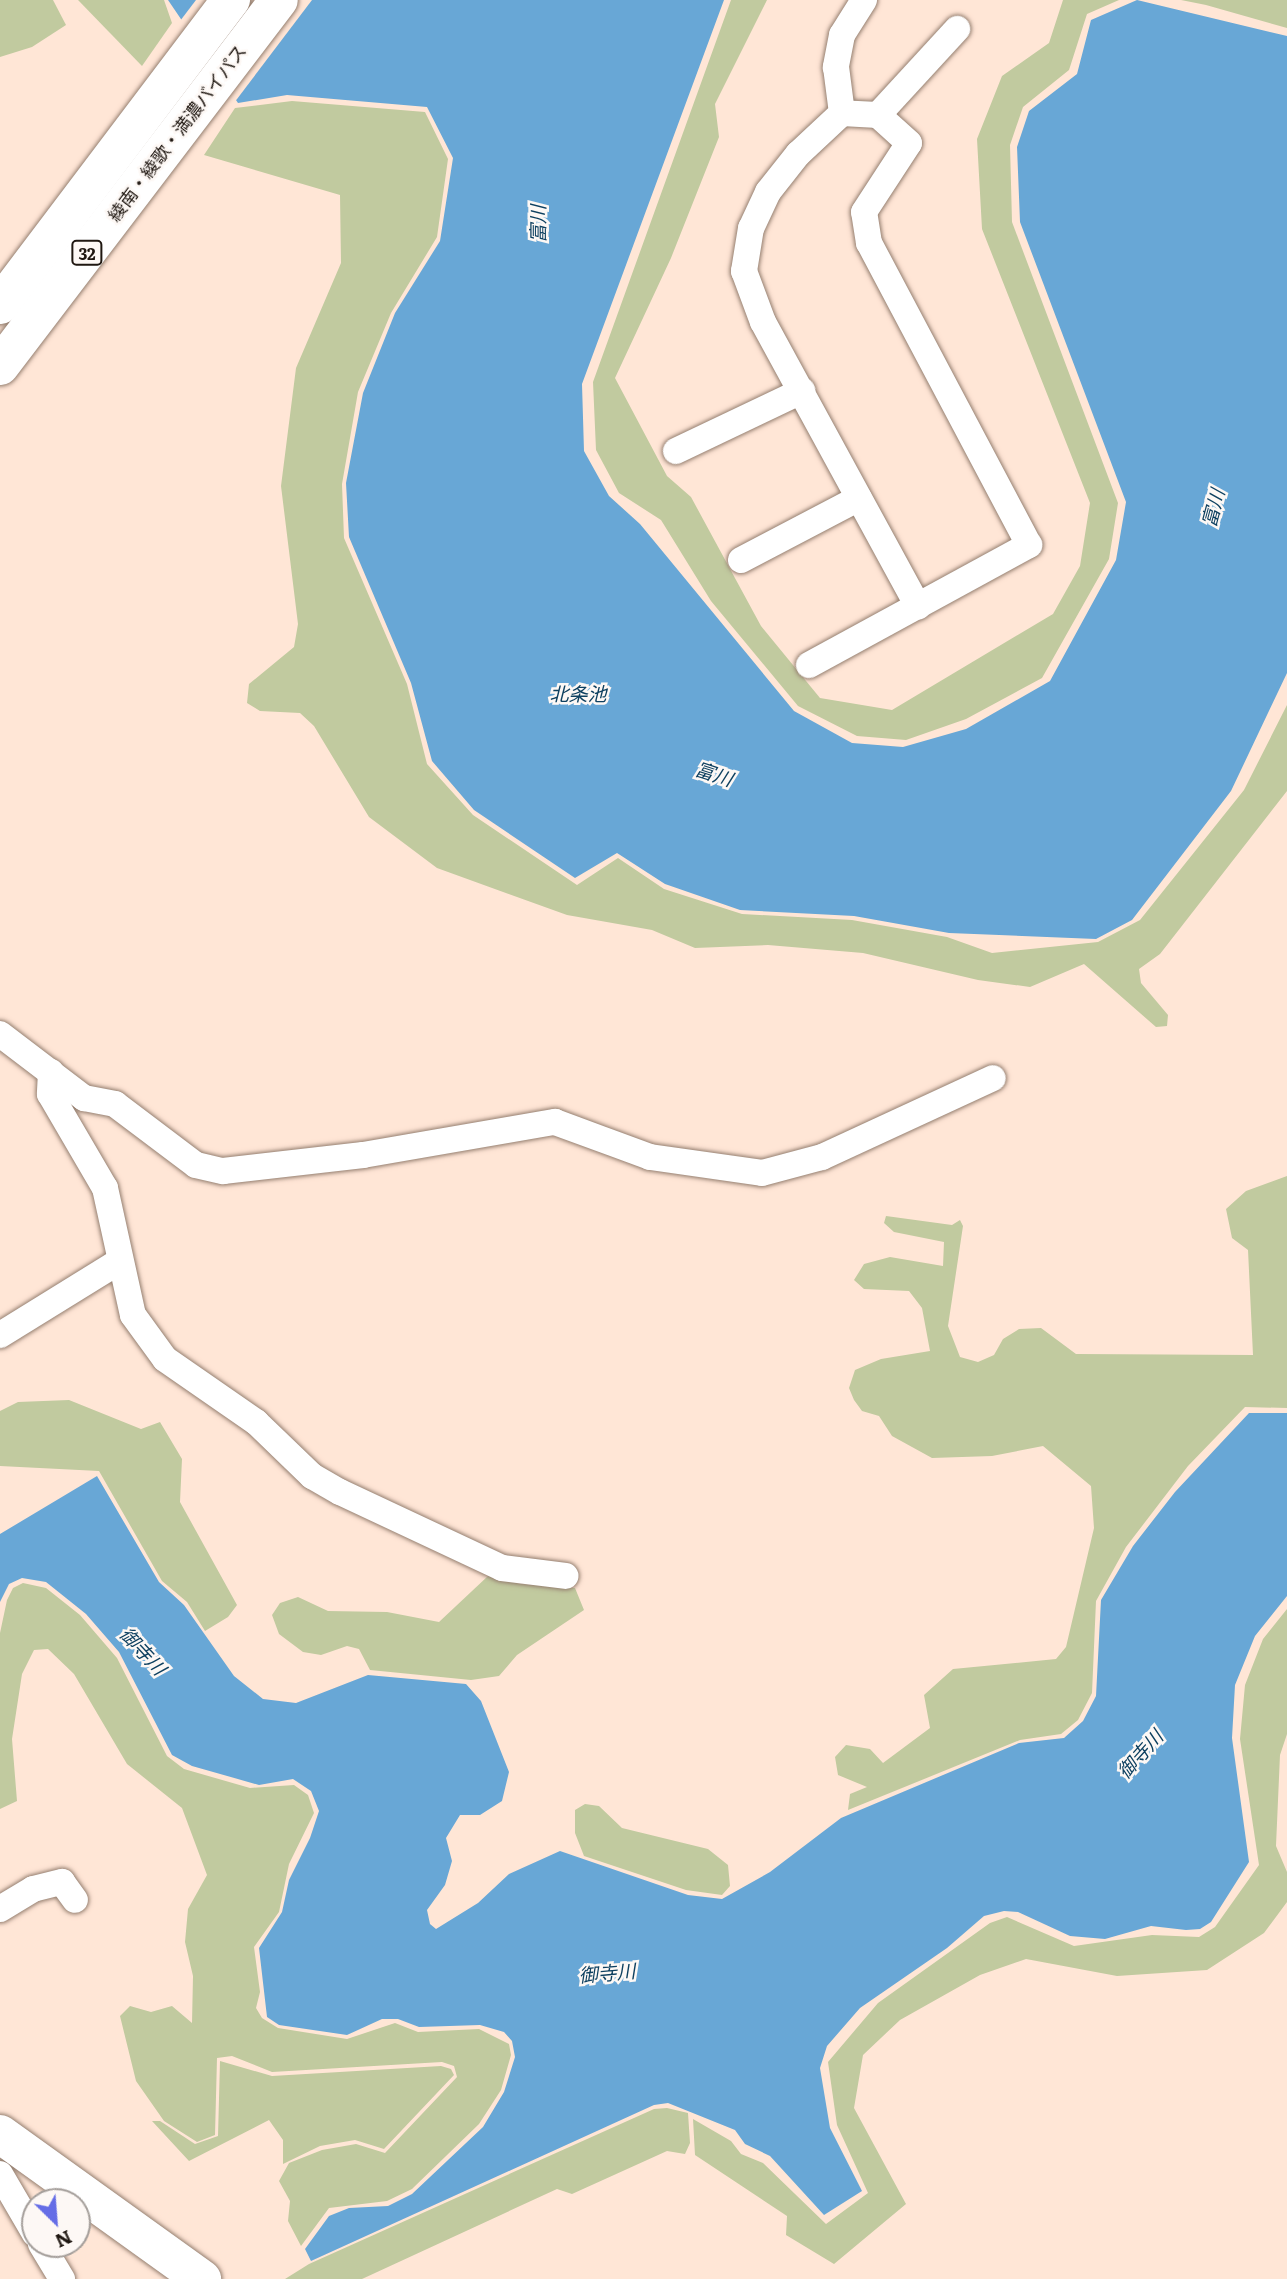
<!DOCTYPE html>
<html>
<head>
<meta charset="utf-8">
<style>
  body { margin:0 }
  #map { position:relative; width:1287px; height:2279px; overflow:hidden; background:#ffe6d6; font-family:Literata,"Noto Sans JP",serif }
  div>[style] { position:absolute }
  .green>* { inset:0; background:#c1ca9f }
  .water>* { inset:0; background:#68a7d6 }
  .pier>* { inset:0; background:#ffe6d6 }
  .roads { filter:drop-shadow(0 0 2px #957f70) drop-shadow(0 0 2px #957f70) }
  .street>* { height:26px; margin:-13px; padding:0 13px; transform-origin:13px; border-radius:13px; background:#fff }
  .primary>* { height:38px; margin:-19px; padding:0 19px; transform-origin:19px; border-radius:19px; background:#fff }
  .highway>* { height:38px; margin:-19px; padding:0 19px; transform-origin:19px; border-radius:19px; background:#fff }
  span { translate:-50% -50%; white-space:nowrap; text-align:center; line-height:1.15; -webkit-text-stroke:5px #fdf8f5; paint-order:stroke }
  .shield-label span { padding:2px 5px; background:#fdf8f5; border:2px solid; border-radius:5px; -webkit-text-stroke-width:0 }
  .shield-label { font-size:16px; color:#1f1711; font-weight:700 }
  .street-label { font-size:18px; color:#1f1711 }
  .water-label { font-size:19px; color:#0e4060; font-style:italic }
  .north { position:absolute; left:21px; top:2188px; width:70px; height:70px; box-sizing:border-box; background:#fdf8f5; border:2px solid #a49e9a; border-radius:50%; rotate:155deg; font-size:19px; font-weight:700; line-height:28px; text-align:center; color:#1f1711 }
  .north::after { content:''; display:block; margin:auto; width:24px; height:32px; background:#656de6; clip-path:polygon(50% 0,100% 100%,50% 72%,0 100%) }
</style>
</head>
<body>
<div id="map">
  <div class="green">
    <div style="clip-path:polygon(0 0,53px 0,66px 25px,32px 47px,0 57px)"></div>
    <div style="clip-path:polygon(78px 0,164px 0,172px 23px,142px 66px)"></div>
    <div style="clip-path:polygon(731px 0,767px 0,715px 104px,719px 137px,671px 258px,615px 378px,667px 476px,691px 497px,761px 626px,820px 698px,892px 710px,1053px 614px,1080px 566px,1090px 503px,982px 229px,977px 139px,1002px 76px,1049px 43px,1063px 0,1119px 0,1087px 14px,1069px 70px,1023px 107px,1010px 145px,1012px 222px,1118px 503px,1109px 559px,1042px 678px,966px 719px,906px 740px,857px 736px,798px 706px,711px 601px,661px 520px,619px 493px,596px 450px,593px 382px)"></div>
    <div style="clip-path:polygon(1181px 0,1287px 0,1287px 28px,1206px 5px)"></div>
    <div style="clip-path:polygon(292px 101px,425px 112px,448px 159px,437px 237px,391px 313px,358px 392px,342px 484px,344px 538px,407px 684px,427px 764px,473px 815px,577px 885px,618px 858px,664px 889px,742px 914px,852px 920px,947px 937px,992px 953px,1098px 942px,1140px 920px,1244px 790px,1287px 705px,1287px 791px,1160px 954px,1139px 969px,1141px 983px,1168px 1015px,1167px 1026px,1156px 1027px,1084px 964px,1030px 987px,978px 980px,863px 953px,768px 945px,695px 948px,652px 930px,567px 915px,437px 868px,369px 817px,314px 726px,300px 713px,260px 711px,247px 703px,249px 684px,294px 647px,298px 624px,281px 486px,296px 368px,341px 263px,340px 195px,204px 155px,235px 108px)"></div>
    <div style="clip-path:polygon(1287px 1176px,1287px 1408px,1245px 1407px,1188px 1466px,1126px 1547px,1096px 1601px,1092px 1693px,1078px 1720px,1061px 1734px,1020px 1740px,848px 1810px,850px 1794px,867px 1787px,838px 1775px,835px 1757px,846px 1745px,870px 1749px,883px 1763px,930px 1728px,924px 1695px,953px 1669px,1056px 1659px,1066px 1647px,1094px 1528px,1091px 1486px,1043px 1446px,992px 1456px,932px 1458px,892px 1436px,879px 1416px,862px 1411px,854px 1400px,849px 1388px,855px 1370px,881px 1359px,930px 1351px,922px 1308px,909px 1291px,864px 1289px,854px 1280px,864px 1264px,890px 1257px,943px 1266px,944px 1242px,894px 1232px,884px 1223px,886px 1216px,952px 1225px,960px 1220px,963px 1226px,948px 1326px,960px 1357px,978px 1362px,994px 1355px,1003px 1339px,1019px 1329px,1041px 1328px,1076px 1354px,1253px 1355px,1248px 1250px,1232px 1238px,1226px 1209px,1246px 1191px)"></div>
    <div style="clip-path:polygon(69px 1400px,141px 1429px,160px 1422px,182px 1459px,180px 1502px,237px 1605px,228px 1617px,205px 1631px,187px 1602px,162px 1581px,99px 1471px,0 1466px,0 1411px,18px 1402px)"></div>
    <div style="clip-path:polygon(488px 1576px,521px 1584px,575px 1588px,584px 1610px,517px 1655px,499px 1676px,471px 1680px,370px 1670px,359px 1649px,347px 1646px,321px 1655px,303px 1652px,279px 1634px,272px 1615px,280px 1603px,298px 1597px,328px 1611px,387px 1612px,439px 1622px)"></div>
    <div style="clip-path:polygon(23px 1583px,46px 1588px,80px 1615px,117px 1658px,167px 1756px,184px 1769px,250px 1788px,294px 1785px,308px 1795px,314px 1813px,289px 1864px,279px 1912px,254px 1947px,260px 1992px,256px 2008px,262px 2018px,278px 2028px,347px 2039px,395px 2023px,418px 2032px,479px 2029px,509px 2044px,511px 2055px,501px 2090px,479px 2124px,412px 2189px,387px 2201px,329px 2208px,301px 2246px,288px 2221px,290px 2201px,279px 2181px,289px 2163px,322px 2150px,356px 2144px,385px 2153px,457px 2077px,454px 2066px,442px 2062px,272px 2072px,232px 2056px,217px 2058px,215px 2135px,197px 2142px,164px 2121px,136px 2081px,120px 2016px,130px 2006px,151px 2012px,172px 2006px,192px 2023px,193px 1976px,185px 1942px,188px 1909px,207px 1875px,182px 1808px,127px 1764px,74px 1674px,48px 1649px,34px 1650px,22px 1674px,12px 1739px,17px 1801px,0 1809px,0 1633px,7px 1600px,13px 1588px)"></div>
    <div style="clip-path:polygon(1287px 1609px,1287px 1734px,1280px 1755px,1276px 1846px,1287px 1872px,1287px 1902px,1264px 1933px,1207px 1970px,1117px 1976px,1026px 1959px,980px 1975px,900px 2020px,863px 2055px,854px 2108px,906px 2204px,834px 2264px,786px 2235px,787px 2216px,695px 2155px,693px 2119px,731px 2141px,741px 2154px,763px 2163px,826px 2224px,868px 2193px,837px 2125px,828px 2062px,878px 2003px,990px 1923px,1007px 1917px,1074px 1946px,1152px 1935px,1199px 1937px,1215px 1927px,1259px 1865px,1240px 1739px,1245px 1685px,1263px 1639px)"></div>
    <div style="clip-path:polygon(585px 1804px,599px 1806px,622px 1828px,708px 1849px,728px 1865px,730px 1886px,722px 1895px,686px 1890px,584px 1856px,575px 1833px,575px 1810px)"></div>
    <div style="clip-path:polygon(220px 2061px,272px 2076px,441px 2066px,451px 2069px,454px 2075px,384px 2149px,355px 2140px,320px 2146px,283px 2164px,283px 2140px,269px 2120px,189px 2161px,152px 2121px,160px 2121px,195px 2144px,218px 2136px)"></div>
    <div style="clip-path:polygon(667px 2108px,688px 2113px,690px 2143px,685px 2154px,667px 2151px,572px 2194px,557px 2189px,362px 2279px,285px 2279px,309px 2264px,654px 2109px)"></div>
  </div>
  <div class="water">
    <div style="clip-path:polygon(168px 0,724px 0,582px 384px,584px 451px,609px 496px,640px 524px,794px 711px,852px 743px,903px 747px,966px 729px,1050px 681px,1116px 560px,1126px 502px,1020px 222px,1017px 147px,1029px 111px,1077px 74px,1091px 20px,1137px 0,1287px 36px,1287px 673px,1231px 791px,1132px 920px,1096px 939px,949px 933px,854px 916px,740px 910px,665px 884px,617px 853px,575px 878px,474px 810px,432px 761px,411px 683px,349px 537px,346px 483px,363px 393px,395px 313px,440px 241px,453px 158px,427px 107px,287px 95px,238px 103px)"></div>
    <div style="clip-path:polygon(1249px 1413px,1287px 1413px,1287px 1596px,1255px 1636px,1235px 1685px,1232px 1738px,1249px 1862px,1211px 1922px,1200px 1929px,1186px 1930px,1151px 1926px,1105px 1939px,1070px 1936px,1018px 1912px,1004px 1911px,984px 1916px,947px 1948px,860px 2008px,827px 2046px,820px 2068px,830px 2128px,862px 2191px,824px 2215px,770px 2156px,745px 2144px,735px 2130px,668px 2103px,654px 2105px,311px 2261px,305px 2249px,329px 2216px,349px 2208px,388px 2206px,412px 2194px,483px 2127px,504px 2092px,515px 2057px,512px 2041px,504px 2032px,480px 2025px,419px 2027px,398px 2019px,382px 2019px,347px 2035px,279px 2025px,267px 2017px,259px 1948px,282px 1912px,289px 1880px,310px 1838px,319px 1811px,311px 1791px,293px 1779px,259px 1785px,192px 1766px,172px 1755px,119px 1652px,86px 1614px,46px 1582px,22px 1578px,9px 1584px,0 1602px,0 1534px,97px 1476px,159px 1582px,184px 1605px,234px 1676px,263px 1699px,296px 1703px,368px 1675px,466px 1684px,481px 1701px,509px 1772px,502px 1801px,480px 1815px,460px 1815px,446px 1838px,452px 1861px,445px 1885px,427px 1910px,430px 1924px,436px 1929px,478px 1903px,509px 1874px,560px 1851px,688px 1895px,722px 1899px,770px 1872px,841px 1818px,1019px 1743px,1064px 1738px,1083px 1721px,1096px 1696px,1101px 1600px,1133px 1546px,1175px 1492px)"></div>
  </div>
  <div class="pier">
    <div style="clip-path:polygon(196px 0,312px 0,234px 103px,177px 25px)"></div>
  </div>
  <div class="roads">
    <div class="street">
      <div style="left:864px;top:0;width:41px;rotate:122.2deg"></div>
      <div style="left:842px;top:35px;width:33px;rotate:101deg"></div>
      <div style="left:836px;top:67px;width:46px;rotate:82.6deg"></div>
      <div style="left:842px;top:113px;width:60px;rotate:137deg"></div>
      <div style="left:798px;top:154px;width:48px;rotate:128.3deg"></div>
      <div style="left:768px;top:192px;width:40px;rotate:115deg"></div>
      <div style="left:751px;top:228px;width:44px;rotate:99.2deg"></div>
      <div style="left:744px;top:271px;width:54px;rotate:69.6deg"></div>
      <div style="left:763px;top:322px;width:324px;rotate:61.4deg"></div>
      <div style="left:878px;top:115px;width:117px;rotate:-47.4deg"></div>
      <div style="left:676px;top:451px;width:140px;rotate:-25.5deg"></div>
      <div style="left:741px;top:560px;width:133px;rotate:-27.7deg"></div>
      <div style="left:809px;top:665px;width:251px;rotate:-28.6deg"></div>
      <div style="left:1029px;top:545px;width:342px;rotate:-117.9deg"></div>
      <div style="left:869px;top:243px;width:31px;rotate:-99deg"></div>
      <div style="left:864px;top:212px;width:82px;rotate:-56.9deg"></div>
      <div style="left:909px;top:143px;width:42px;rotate:-137.9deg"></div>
      <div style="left:878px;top:115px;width:36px;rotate:-177deg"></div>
      <div style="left:0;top:1034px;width:106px;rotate:37.3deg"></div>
      <div style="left:84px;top:1098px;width:32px;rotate:11deg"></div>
      <div style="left:115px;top:1104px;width:101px;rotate:37deg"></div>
      <div style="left:196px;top:1165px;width:28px;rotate:13deg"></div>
      <div style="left:223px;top:1171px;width:141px;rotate:-6.5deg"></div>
      <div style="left:363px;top:1155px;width:195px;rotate:-9.8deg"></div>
      <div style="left:555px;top:1122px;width:101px;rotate:20.2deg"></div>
      <div style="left:650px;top:1157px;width:113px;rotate:8.1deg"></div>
      <div style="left:762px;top:1173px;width:62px;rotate:-14.9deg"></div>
      <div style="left:822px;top:1157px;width:188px;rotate:-24.8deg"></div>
      <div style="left:51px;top:1072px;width:22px;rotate:93deg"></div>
      <div style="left:50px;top:1094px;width:109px;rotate:59.7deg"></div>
      <div style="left:105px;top:1188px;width:130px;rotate:77.6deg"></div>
      <div style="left:133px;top:1315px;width:54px;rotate:54deg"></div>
      <div style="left:165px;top:1359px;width:111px;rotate:34.7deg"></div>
      <div style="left:256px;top:1422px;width:78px;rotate:44deg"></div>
      <div style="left:312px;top:1476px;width:32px;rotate:30deg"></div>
      <div style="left:340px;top:1492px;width:179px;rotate:25.1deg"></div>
      <div style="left:502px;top:1568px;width:64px;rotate:7.1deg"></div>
      <div style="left:0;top:1335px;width:139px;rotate:-31.7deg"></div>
      <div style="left:0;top:1909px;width:39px;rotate:-31deg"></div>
      <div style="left:33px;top:1889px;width:30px;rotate:-14deg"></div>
      <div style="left:62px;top:1882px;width:22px;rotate:54deg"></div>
      <div style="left:0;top:2174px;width:69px;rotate:59.7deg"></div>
      <div style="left:41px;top:2244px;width:41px;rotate:59deg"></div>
    </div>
    <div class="primary">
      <div style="left:0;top:2134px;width:249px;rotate:35.7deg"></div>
    </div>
    <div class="highway">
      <div style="left:0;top:305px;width:383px;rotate:-52.9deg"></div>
      <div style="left:0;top:366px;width:460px;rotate:-52.7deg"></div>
    </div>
  </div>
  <div class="shield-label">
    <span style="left:87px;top:253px">32</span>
  </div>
  <div class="street-label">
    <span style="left:177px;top:133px;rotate:-53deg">綾南・綾歌・満濃バイパス</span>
  </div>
  <div class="water-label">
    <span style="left:538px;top:224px;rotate:-90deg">富川</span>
    <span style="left:1213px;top:508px;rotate:-75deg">富川</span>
    <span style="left:578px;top:694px">北条池</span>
    <span style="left:714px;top:774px;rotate:18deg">富川</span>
    <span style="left:143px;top:1651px;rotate:47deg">御寺川</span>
    <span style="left:1140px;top:1754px;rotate:-48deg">御寺川</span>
    <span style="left:607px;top:1973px;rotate:-5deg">御寺川</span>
  </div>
  <div class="north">N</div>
</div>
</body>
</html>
